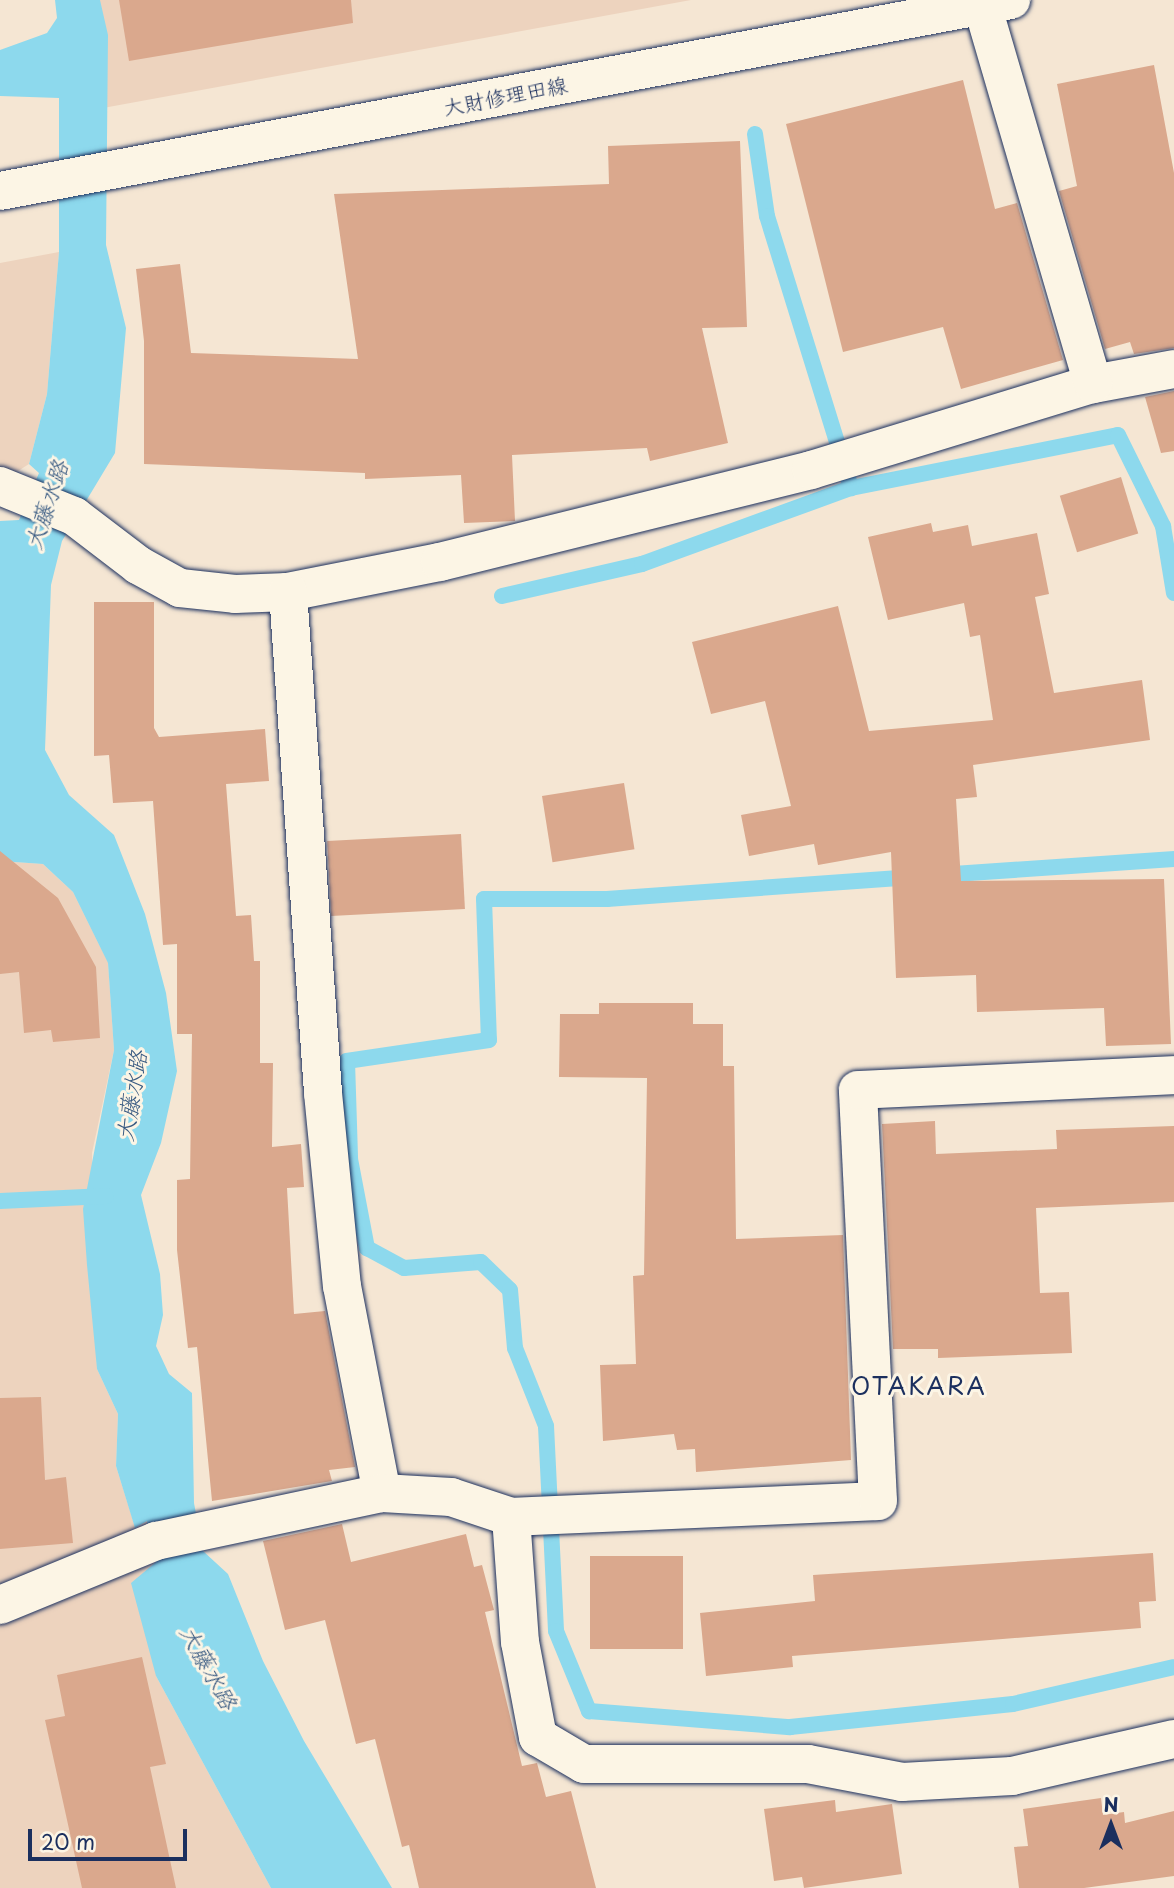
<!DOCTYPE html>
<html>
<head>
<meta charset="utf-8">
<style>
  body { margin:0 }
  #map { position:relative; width:1174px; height:1888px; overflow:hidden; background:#f5e6d3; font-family:"Playpen Sans","Klee One",sans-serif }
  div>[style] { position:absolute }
  .built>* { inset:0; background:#edd3be }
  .water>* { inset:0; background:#8dd9ed }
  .stream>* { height:16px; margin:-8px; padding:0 8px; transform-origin:8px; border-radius:8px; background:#8dd9ed }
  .building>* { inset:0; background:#daa88d; transform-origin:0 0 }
  .roads { filter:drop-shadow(0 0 2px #1b2f5e) drop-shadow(0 0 2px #1b2f5e) }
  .minor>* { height:38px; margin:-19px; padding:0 19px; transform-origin:19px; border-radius:19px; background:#fcf5e5 }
  .tertiary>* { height:38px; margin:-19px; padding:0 19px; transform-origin:19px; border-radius:19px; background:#fcf5e5 }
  span { translate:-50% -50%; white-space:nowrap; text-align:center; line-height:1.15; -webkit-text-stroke:6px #fcf5e5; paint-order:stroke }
  .street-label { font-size:21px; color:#1b2f5e }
  .water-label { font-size:23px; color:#385a82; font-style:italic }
  .quarter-label { font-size:24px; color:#1b2f5e; letter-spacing:2px }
  .north { position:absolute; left:1076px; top:1790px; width:70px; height:70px; -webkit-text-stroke:5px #fcf5e5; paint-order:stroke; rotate:0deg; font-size:19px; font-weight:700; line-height:28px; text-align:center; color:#1b2f5e }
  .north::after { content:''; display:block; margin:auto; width:24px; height:32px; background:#1b2f5e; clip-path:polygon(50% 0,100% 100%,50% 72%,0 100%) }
  .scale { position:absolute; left:28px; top:1829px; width:159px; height:32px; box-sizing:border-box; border:4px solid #1b2f5e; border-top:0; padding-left:9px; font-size:21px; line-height:24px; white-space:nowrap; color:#1b2f5e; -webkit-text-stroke:5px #fcf5e5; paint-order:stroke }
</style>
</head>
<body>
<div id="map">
  <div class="built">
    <div style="clip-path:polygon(81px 0,691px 0,103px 108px)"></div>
    <div style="clip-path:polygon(59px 252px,47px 394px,29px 464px,18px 471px,0 507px,0 263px)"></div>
    <div style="clip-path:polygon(0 861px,43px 864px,73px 892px,108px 962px,114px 1050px,92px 1153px,97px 1369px,118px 1414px,116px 1466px,135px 1527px,147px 1521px,156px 1562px,156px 1676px,271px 1888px,0 1888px)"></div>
  </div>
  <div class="water">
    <div style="clip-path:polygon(55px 0,100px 0,108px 35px,106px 245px,126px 328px,115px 453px,62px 541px,51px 585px,45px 750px,69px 795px,114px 835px,145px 914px,166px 993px,177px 1071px,161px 1143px,141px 1195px,160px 1274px,163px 1315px,156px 1346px,169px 1374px,192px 1393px,194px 1503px,203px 1551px,228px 1574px,263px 1661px,304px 1741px,392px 1888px,271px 1888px,156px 1676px,131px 1583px,156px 1562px,147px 1521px,135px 1528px,116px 1466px,118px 1414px,97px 1369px,87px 1265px,83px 1209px,114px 1050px,108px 963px,73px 892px,43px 864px,0 861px,0 521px,19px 520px,39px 473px,29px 464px,47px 394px,59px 252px,59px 98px,0 96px,0 50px,47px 33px,57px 18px)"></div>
  </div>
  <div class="stream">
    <div style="left:755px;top:134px;width:83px;rotate:81.7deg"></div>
    <div style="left:767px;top:216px;width:285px;rotate:72.8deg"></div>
    <div style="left:851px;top:488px;width:272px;rotate:-11.2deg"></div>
    <div style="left:1118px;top:435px;width:102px;rotate:63.7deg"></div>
    <div style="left:1163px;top:526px;width:68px;rotate:80.7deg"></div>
    <div style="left:502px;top:596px;width:144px;rotate:-12.9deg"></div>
    <div style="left:642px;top:564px;width:222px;rotate:-20deg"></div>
    <div style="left:939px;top:875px;width:236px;rotate:-3.9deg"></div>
    <div style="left:913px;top:877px;width:307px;rotate:175.9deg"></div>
    <div style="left:607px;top:899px;width:123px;rotate:180deg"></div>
    <div style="left:484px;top:899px;width:141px;rotate:88deg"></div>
    <div style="left:489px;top:1040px;width:144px;rotate:171.6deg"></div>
    <div style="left:347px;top:1061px;width:98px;rotate:88.2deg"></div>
    <div style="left:350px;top:1159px;width:91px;rotate:79.2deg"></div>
    <div style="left:367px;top:1248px;width:42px;rotate:28.4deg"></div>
    <div style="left:404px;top:1268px;width:77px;rotate:-4.5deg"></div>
    <div style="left:481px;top:1262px;width:40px;rotate:44deg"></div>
    <div style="left:510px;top:1290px;width:58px;rotate:85.1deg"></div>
    <div style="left:515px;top:1348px;width:84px;rotate:68.3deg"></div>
    <div style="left:546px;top:1426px;width:205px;rotate:87.2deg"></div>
    <div style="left:556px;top:1631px;width:87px;rotate:67.6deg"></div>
    <div style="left:589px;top:1711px;width:202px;rotate:4.6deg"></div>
    <div style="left:790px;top:1727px;width:224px;rotate:-5.9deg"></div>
    <div style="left:1013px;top:1704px;width:165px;rotate:-12.9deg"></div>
    <div style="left:0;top:1201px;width:106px;rotate:-2.7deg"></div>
  </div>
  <div class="building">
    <div style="clip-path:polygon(119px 0,351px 0,353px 23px,129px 61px)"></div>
    <div style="clip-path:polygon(1154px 65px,1174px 173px,1174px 348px,1134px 354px,1130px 342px,1105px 349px,1059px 191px,1077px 186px,1057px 84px)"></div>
    <div style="clip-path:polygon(963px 80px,995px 209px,1017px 203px,1063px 360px,961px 389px,943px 327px,843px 352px,786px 124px)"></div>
    <div style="clip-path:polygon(740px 141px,747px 327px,702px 328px,728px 443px,650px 461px,647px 448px,512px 455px,515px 521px,464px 523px,461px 475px,365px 479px,365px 473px,144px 464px,144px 341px,136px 269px,180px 264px,191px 353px,358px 359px,334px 194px,609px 184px,608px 146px)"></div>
    <div style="clip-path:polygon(1174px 391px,1174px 451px,1161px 453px,1145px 397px)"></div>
    <div style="left:1121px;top:477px;width:59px;height:64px;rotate:73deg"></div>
    <div style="clip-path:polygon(931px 523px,933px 532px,968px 525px,972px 546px,1037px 533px,1049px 594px,1035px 597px,1054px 693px,1142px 680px,1150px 740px,973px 765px,977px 797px,956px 799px,961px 881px,1164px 879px,1171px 1044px,1106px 1046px,1104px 1008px,977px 1012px,976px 975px,896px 978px,891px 852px,818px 865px,814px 844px,749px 856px,741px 815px,791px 806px,765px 701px,711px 714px,692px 642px,838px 606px,869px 731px,993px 720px,980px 635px,970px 637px,964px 603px,888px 620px,868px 537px)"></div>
    <div style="clip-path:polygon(94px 602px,154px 602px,154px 728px,159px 737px,265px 729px,269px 781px,226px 784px,236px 916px,251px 915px,254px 961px,260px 961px,260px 1063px,273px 1063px,272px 1147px,301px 1144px,304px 1187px,287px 1188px,294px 1314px,325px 1311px,355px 1467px,329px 1470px,332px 1481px,212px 1501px,197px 1347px,188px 1348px,177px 1250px,177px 1180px,190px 1179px,192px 1034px,177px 1034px,177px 944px,163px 945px,153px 801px,113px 803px,109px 755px,94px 756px)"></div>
    <div style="left:624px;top:783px;width:67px;height:83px;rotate:81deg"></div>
    <div style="left:461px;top:834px;width:75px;height:134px;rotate:87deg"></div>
    <div style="clip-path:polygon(0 851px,58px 898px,96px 967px,100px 1038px,53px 1042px,51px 1030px,24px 1033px,19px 972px,0 974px)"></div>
    <div style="clip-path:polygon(599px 1003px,693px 1003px,693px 1024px,723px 1024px,723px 1066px,734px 1066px,736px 1239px,843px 1235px,851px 1460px,696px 1472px,695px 1449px,677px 1450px,674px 1434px,603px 1441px,600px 1365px,636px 1364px,633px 1276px,644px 1275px,647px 1078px,559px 1077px,560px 1014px,599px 1014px)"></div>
    <div style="clip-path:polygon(935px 1121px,936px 1154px,1057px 1149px,1056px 1130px,1174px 1126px,1174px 1202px,1036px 1208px,1040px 1293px,1069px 1292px,1072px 1353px,938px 1358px,938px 1349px,893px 1349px,882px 1124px)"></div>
    <div style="clip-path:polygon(41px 1397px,45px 1480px,66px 1477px,73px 1543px,0 1549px,0 1398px)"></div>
    <div style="clip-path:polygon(342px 1524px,351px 1562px,466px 1534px,474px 1567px,482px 1565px,494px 1610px,485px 1612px,522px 1766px,537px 1763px,546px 1797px,571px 1791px,596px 1888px,419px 1888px,409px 1845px,402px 1847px,375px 1739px,356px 1744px,325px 1620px,285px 1630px,263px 1541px)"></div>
    <div style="clip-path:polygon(1153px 1553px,1156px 1601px,1139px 1602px,1141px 1628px,792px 1656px,793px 1667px,706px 1676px,700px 1613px,815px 1601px,813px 1575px)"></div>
    <div style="left:590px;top:1556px;width:93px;height:93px"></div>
    <div style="clip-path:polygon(142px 1657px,166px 1764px,150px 1767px,176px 1888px,82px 1888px,45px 1720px,65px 1716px,57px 1675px)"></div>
    <div style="clip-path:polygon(1101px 1798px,1103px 1815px,1124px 1812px,1125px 1823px,1174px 1811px,1174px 1876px,1084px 1888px,1019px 1888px,1014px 1847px,1028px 1846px,1023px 1809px)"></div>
    <div style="clip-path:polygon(835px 1800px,836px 1812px,892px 1804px,902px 1874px,804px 1888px,802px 1877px,774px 1881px,764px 1809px)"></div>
  </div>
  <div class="roads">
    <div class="minor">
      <div style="left:1093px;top:384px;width:82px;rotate:-10.5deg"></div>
      <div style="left:0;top:486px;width:80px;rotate:22.1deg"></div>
      <div style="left:74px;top:516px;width:81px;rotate:37.4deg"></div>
      <div style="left:138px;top:565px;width:48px;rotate:28.7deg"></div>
      <div style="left:180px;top:588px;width:55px;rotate:6.2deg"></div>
      <div style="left:235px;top:594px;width:53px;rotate:-2.2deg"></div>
      <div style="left:288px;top:592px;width:155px;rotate:-11.2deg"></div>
      <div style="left:440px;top:562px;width:382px;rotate:-13.9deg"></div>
      <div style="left:811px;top:470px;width:295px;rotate:-17deg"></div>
      <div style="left:1093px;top:384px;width:400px;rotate:-106.3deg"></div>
      <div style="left:288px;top:592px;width:502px;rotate:86deg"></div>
      <div style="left:323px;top:1093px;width:194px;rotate:84.4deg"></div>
      <div style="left:342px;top:1286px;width:211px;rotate:79.1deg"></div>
      <div style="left:511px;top:1517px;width:367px;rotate:-2.5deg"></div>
      <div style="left:878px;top:1501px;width:411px;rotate:-92.8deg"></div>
      <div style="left:858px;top:1090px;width:316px;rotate:-2.7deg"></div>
      <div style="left:0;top:1605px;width:169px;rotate:-22.3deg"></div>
      <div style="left:156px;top:1541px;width:231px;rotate:-12deg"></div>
      <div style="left:382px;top:1493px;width:69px;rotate:3.3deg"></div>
      <div style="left:451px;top:1497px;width:63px;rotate:18.4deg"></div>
      <div style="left:511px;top:1517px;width:125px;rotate:85.9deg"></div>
      <div style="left:520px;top:1642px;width:97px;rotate:79.3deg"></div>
      <div style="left:538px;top:1737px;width:53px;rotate:30.4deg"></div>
      <div style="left:584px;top:1764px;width:224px"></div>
      <div style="left:808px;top:1764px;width:96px;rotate:10.8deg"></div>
      <div style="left:902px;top:1782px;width:110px;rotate:-3.1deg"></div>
      <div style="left:1012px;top:1776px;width:166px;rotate:-12.9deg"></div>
    </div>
    <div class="tertiary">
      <div style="left:0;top:191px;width:1029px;rotate:-10.7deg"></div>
    </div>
  </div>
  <div class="street-label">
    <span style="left:505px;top:95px;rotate:-11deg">大財修理田線</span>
  </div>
  <div class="water-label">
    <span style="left:46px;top:505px;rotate:-72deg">大藤水路</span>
    <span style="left:131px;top:1096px;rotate:-81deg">大藤水路</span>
    <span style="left:209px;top:1667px;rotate:61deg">大藤水路</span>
  </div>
  <div class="quarter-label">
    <span style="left:919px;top:1386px">OTAKARA</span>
  </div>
  <div class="north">N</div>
  <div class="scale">20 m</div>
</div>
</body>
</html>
